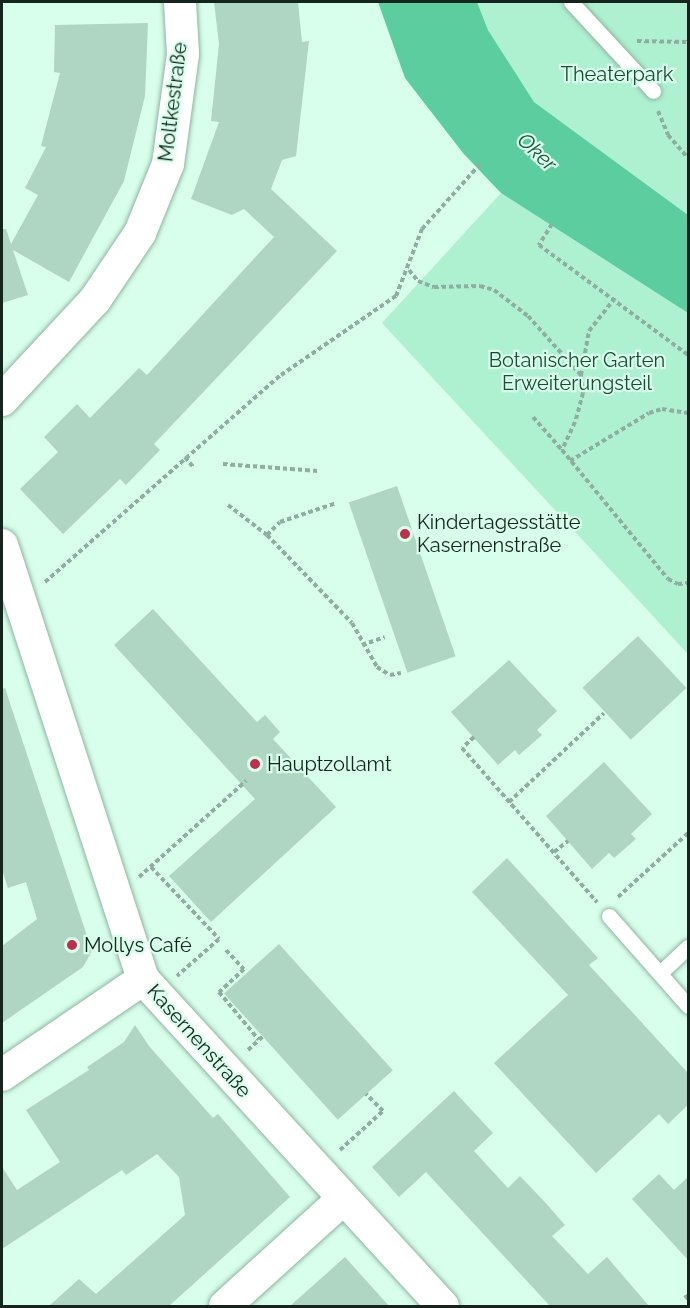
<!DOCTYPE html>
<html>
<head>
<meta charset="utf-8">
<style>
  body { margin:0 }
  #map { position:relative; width:690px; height:1308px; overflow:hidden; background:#d7ffeb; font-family:Raleway,sans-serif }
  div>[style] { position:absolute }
  .green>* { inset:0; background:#adf1d1 }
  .water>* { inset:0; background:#5bcd9e }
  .building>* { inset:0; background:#afd6c3; transform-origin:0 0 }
  .path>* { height:4px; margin-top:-2px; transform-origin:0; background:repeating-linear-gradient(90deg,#8fae9f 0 4.5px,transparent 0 7.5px) }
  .roads { filter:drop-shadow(0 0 2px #8fb5a3) drop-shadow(0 0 2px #8fb5a3) }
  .lane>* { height:15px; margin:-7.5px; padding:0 7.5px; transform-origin:7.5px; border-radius:7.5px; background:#fff }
  .street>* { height:32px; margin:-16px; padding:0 16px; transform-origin:16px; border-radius:16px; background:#fff }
  .dots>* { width:16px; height:16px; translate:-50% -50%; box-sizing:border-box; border:3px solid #d7ffeb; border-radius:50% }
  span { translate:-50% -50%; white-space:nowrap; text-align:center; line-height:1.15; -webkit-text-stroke:4.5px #d7ffeb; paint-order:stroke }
  .park-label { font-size:20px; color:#1b4a37 }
  .street-label { font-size:20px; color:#15241d }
  .poi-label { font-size:20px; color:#15241d }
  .left { translate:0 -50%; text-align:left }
  .water-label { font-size:21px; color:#21503c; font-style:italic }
  .frame { position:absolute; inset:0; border:3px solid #15241d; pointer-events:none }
</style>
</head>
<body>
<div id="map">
  <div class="green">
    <div style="clip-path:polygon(477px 2px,688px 2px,688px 215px,534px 102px,488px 30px)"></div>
    <div style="clip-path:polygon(501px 193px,688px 313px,688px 654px,382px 323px)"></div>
  </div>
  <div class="water">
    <div style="clip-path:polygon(378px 2px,477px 2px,488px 30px,534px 102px,688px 215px,688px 313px,501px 193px,463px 153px,405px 78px)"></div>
  </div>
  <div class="building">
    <div style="clip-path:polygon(214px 2px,298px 2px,302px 42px,309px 41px,296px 156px,282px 160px,271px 189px,337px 251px,154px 444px,160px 450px,126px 485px,120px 479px,63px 534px,20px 489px,58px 452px,44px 437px,77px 404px,90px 418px,139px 368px,147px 375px,274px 237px,244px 209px,232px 215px,191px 199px,219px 122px,211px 121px,219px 44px)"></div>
    <div style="clip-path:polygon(148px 23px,145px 96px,124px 181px,69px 282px,13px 250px,28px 295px,2px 303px,2px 229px,6px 229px,11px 244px,38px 195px,25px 188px,46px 147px,41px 146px,60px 73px,54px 72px,55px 25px)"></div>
    <div style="left:397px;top:486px;width:180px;height:51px;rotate:71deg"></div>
    <div style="clip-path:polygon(153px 609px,257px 722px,265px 715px,280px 732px,273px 739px,336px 807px,211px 922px,169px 876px,255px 799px,114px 645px)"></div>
    <div style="left:638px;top:636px;width:71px;height:76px;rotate:47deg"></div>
    <div style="clip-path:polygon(509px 660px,557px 711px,537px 730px,542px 735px,519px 755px,515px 750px,498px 765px,451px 712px)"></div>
    <div style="clip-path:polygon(5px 688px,92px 951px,83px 967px,2px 1023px,2px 946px,37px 919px,26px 882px,8px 888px,2px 870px,2px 689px)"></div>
    <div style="clip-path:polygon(604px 762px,652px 814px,631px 834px,636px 839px,614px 858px,609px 853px,592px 869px,546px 816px)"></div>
    <div style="clip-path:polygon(507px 858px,598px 958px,589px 965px,688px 1073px,688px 1105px,668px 1124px,659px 1114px,596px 1173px,494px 1063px,568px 995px,472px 892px)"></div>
    <div style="left:279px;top:944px;width:170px;height:74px;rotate:48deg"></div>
    <div style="clip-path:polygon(135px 1025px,149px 1046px,213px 1118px,218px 1114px,290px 1197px,169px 1306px,49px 1306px,79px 1279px,96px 1294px,185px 1215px,179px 1177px,157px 1154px,126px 1175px,122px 1170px,2px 1249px,2px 1167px,17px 1190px,60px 1162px,26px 1110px,89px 1070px,87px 1067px,124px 1042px)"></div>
    <div style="clip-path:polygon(454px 1091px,493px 1133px,474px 1151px,508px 1188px,520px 1176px,543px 1200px,565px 1225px,552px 1236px,588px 1274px,607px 1257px,649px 1306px,550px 1306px,426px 1172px,399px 1197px,372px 1167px)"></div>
    <div style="clip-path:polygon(659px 1174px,674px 1190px,688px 1177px,688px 1260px,632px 1199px)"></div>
    <div style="clip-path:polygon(345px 1257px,389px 1306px,290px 1306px)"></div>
  </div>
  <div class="path">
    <div style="left:637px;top:41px;width:51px;rotate:1.1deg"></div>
    <div style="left:658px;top:111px;width:26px;rotate:67deg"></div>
    <div style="left:668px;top:135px;width:30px;rotate:49deg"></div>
    <div style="left:552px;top:224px;width:25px;rotate:122deg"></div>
    <div style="left:539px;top:245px;width:185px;rotate:36.4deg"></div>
    <div style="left:409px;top:270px;width:14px;rotate:51deg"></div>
    <div style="left:418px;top:281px;width:17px;rotate:21deg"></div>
    <div style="left:434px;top:287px;width:46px;rotate:-1.2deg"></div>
    <div style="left:480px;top:286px;width:15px;rotate:16deg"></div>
    <div style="left:494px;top:290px;width:43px;rotate:37.4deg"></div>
    <div style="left:528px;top:316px;width:79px;rotate:48.1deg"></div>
    <div style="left:581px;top:375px;width:45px;rotate:-79.7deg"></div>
    <div style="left:589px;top:331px;width:42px;rotate:-51.8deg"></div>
    <div style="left:581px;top:375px;width:18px;rotate:84deg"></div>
    <div style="left:583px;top:393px;width:30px;rotate:105deg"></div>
    <div style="left:575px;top:422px;width:31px;rotate:115deg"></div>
    <div style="left:562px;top:450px;width:167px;rotate:50.6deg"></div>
    <div style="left:668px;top:579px;width:11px;rotate:27deg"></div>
    <div style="left:678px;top:584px;width:10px;rotate:-6deg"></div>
    <div style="left:533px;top:417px;width:44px;rotate:48.7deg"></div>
    <div style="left:185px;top:457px;width:13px;rotate:51deg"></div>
    <div style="left:570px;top:461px;width:92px;rotate:-31.3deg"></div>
    <div style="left:649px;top:413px;width:14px;rotate:-17deg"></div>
    <div style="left:662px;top:409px;width:26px;rotate:9deg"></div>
    <div style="left:223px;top:464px;width:95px;rotate:4.2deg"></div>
    <div style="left:228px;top:505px;width:49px;rotate:37.6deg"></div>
    <div style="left:267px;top:535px;width:122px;rotate:46deg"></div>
    <div style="left:352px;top:623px;width:51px;rotate:60.4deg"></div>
    <div style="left:377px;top:667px;width:15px;rotate:32deg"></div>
    <div style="left:390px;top:675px;width:11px;rotate:-10deg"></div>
    <div style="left:267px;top:535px;width:18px;rotate:-45deg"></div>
    <div style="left:280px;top:522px;width:59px;rotate:-18.7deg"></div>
    <div style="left:45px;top:582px;width:314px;rotate:-41.3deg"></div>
    <div style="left:281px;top:375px;width:140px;rotate:-34.5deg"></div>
    <div style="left:396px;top:296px;width:72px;rotate:-68.8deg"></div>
    <div style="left:422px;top:229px;width:89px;rotate:-48.2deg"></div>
    <div style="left:362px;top:645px;width:24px;rotate:-19deg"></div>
    <div style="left:474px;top:737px;width:16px;rotate:137deg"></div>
    <div style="left:462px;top:748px;width:205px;rotate:48.8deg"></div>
    <div style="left:509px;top:802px;width:130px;rotate:-43.1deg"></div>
    <div style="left:554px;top:852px;width:18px;rotate:-38deg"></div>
    <div style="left:151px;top:867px;width:99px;rotate:46.6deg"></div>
    <div style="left:219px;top:939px;width:56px;rotate:138.6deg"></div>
    <div style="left:139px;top:877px;width:144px;rotate:-41.9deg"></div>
    <div style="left:618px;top:897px;width:95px;rotate:-42.4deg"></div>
    <div style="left:226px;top:950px;width:26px;rotate:47deg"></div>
    <div style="left:244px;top:969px;width:34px;rotate:137deg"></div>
    <div style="left:219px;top:992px;width:62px;rotate:50.2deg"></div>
    <div style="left:248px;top:1050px;width:21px;rotate:-43deg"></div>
    <div style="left:340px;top:1150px;width:58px;rotate:-42.2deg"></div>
    <div style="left:383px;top:1111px;width:24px;rotate:-135deg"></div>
    <div style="left:685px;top:1295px;width:5px;rotate:53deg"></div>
  </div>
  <div class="roads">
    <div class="lane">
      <div style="left:571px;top:2px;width:121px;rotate:47.3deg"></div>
      <div style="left:609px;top:916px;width:120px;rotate:48.7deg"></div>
      <div style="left:660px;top:973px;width:38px;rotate:-43deg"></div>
    </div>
    <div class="street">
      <div style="left:2px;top:400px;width:137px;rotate:-47.1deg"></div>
      <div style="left:95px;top:300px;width:81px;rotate:-56.1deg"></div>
      <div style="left:140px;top:233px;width:74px;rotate:-67.9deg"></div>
      <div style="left:168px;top:164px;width:111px;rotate:-82.2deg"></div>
      <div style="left:183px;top:54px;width:52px;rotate:-93.3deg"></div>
      <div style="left:2px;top:545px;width:456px;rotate:72deg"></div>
      <div style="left:143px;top:979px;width:444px;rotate:47.5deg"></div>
      <div style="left:2px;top:1075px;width:171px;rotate:-34.2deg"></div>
      <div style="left:225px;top:1306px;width:159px;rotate:-42.2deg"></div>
    </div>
  </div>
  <div class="dots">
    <div style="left:405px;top:534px;background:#bf2e4d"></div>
    <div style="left:255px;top:764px;background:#bf2e4d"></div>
    <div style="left:72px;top:945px;background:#bf2e4d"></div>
  </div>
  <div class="park-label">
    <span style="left:617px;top:74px">Theaterpark</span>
    <span style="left:577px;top:372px">Botanischer Garten<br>Erweiterungsteil</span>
  </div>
  <div class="street-label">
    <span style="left:173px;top:102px;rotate:-83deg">Moltkestraße</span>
    <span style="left:199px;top:1041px;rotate:48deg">Kasernenstraße</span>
  </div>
  <div class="poi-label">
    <span class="left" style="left:417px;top:534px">Kindertagesstätte<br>Kasernenstraße</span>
    <span class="left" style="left:267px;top:764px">Hauptzollamt</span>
    <span class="left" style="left:84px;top:945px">Mollys Café</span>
  </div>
  <div class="water-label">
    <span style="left:537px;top:152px;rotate:43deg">Oker</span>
  </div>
  <div class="frame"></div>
</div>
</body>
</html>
